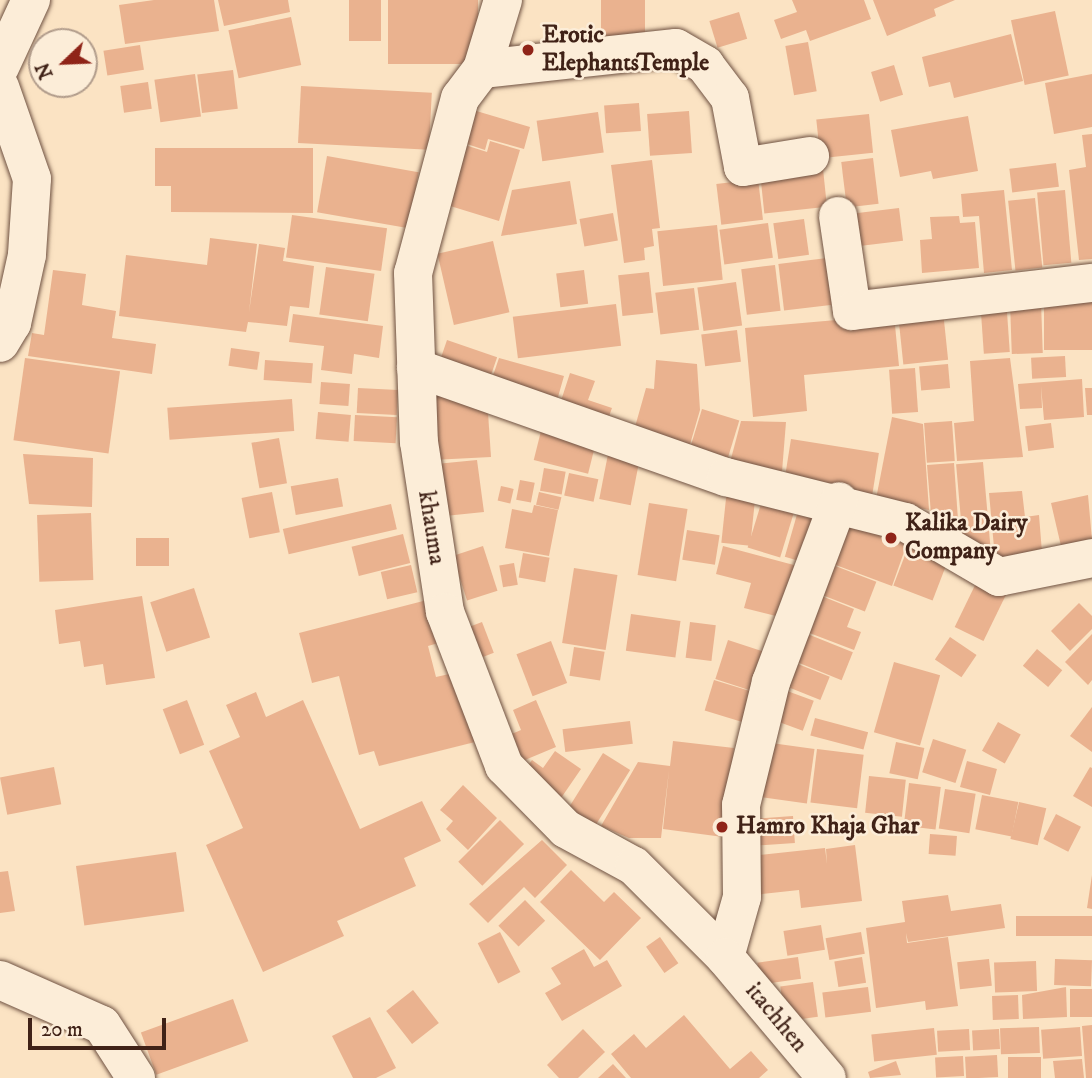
<!DOCTYPE html>
<html>
<head>
<meta charset="utf-8">
<style>
  body { margin:0 }
  #map { position:relative; width:1092px; height:1078px; overflow:hidden; background:#fbe3c3; font-family:"IM FELL DW Pica",serif }
  div>[style] { position:absolute }
  .building>* { inset:0; background:#eab28f; transform-origin:0 0 }
  .roads { filter:drop-shadow(0 0 2px #6f5242) drop-shadow(0 0 2px #6f5242) }
  .minor>* { height:38px; margin:-19px; padding:0 19px; transform-origin:19px; border-radius:19px; background:#fcedd8 }
  .tertiary>* { height:38px; margin:-19px; padding:0 19px; transform-origin:19px; border-radius:19px; background:#fcedd8 }
  .dots>* { width:19px; height:19px; translate:-50% -50%; box-sizing:border-box; border:4px solid #fcedd8; border-radius:50% }
  span { translate:-50% -50%; white-space:nowrap; text-align:center; line-height:1.15; -webkit-text-stroke:5px #fcedd8; paint-order:stroke }
  .poi-label { font-size:24px; color:#402217; font-weight:700 }
  .left { translate:0 -50%; text-align:left }
  .street-label { font-size:24px; color:#402217 }
  .north { position:absolute; left:28px; top:28px; width:70px; height:70px; box-sizing:border-box; background:#fcedd8; border:2px solid #b19c8b; border-radius:50%; rotate:247deg; font-size:19px; font-weight:700; line-height:28px; text-align:center; color:#402217 }
  .north::after { content:''; display:block; margin:auto; width:24px; height:32px; background:#8f2418; clip-path:polygon(50% 0,100% 100%,50% 72%,0 100%) }
  .scale { position:absolute; left:28px; top:1018px; width:138px; height:32px; box-sizing:border-box; border:4px solid #402217; border-top:0; padding-left:9px; font-size:21px; line-height:24px; white-space:nowrap; color:#402217; -webkit-text-stroke:5px #fcedd8; paint-order:stroke }
</style>
</head>
<body>
<div id="map">
  <div class="building">
    <div style="clip-path:polygon(154px 0,214px 0,219px 31px,125px 44px,119px 5px)"></div>
    <div style="clip-path:polygon(218px 0,288px 0,290px 12px,224px 26px)"></div>
    <div style="left:349px;top:0;width:32px;height:41px"></div>
    <div style="left:388px;top:0;width:90px;height:64px"></div>
    <div style="left:601px;top:0;width:44px;height:40px"></div>
    <div style="clip-path:polygon(792px 0,864px 0,871px 19px,810px 41px,806px 30px,781px 39px,774px 20px,797px 12px)"></div>
    <div style="clip-path:polygon(873px 0,955px 0,934px 9px,936px 16px,887px 36px)"></div>
    <div style="left:1055px;top:11px;width:66px;height:45px;rotate:78deg"></div>
    <div style="left:739px;top:12px;width:28px;height:31px;rotate:73deg"></div>
    <div style="left:291px;top:17px;width:49px;height:64px;rotate:78deg"></div>
    <div style="clip-path:polygon(1011px 34px,1023px 81px,954px 98px,950px 82px,929px 87px,922px 57px)"></div>
    <div style="left:808px;top:42px;width:50px;height:23px;rotate:80deg"></div>
    <div style="left:140px;top:45px;width:25px;height:37px;rotate:81deg"></div>
    <div style="left:894px;top:65px;width:31px;height:24px;rotate:73deg"></div>
    <div style="left:233px;top:70px;width:39px;height:36px;rotate:83deg"></div>
    <div style="left:195px;top:74px;width:43px;height:41px;rotate:82deg"></div>
    <div style="clip-path:polygon(1092px 74px,1092px 127px,1054px 134px,1045px 83px)"></div>
    <div style="left:148px;top:82px;width:27px;height:28px;rotate:82deg"></div>
    <div style="left:301px;top:86px;width:131px;height:57px;rotate:3deg"></div>
    <div style="left:639px;top:103px;width:28px;height:35px;rotate:86deg"></div>
    <div style="clip-path:polygon(473px 110px,530px 127px,524px 149px,488px 139px,485px 150px,464px 143px)"></div>
    <div style="left:689px;top:111px;width:42px;height:42px;rotate:86deg"></div>
    <div style="left:598px;top:112px;width:41px;height:62px;rotate:82deg"></div>
    <div style="left:869px;top:114px;width:39px;height:53px;rotate:84deg"></div>
    <div style="clip-path:polygon(968px 116px,978px 171px,933px 179px,931px 171px,900px 177px,891px 130px)"></div>
    <div style="clip-path:polygon(1092px 134px,1092px 259px,1079px 260px,1069px 170px,1086px 167px,1082px 135px)"></div>
    <div style="clip-path:polygon(490px 141px,520px 150px,499px 221px,447px 205px,465px 145px,487px 152px)"></div>
    <div style="clip-path:polygon(155px 148px,313px 148px,313px 213px,171px 212px,171px 186px,155px 186px)"></div>
    <div style="left:327px;top:156px;width:93px;height:57px;rotate:10deg"></div>
    <div style="left:873px;top:158px;width:46px;height:32px;rotate:83deg"></div>
    <div style="clip-path:polygon(652px 160px,660px 228px,652px 229px,654px 246px,644px 248px,645px 260px,624px 263px,611px 165px)"></div>
    <div style="left:1056px;top:163px;width:24px;height:47px;rotate:83deg"></div>
    <div style="left:823px;top:169px;width:38px;height:63px;rotate:84deg"></div>
    <div style="left:758px;top:179px;width:41px;height:42px;rotate:83deg"></div>
    <div style="clip-path:polygon(570px 181px,577px 224px,501px 236px,512px 190px)"></div>
    <div style="clip-path:polygon(1004px 190px,1012px 270px,984px 273px,979px 216px,963px 217px,961px 194px)"></div>
    <div style="left:1065px;top:190px;width:73px;height:28px;rotate:85deg"></div>
    <div style="left:1035px;top:198px;width:70px;height:27px;rotate:84deg"></div>
    <div style="left:899px;top:208px;width:33px;height:52px;rotate:83deg"></div>
    <div style="left:613px;top:213px;width:28px;height:34px;rotate:80deg"></div>
    <div style="left:292px;top:215px;width:96px;height:43px;rotate:8deg"></div>
    <div style="clip-path:polygon(959px 216px,960px 223px,975px 222px,979px 268px,922px 273px,920px 240px,932px 239px,930px 217px)"></div>
    <div style="left:804px;top:219px;width:36px;height:31px;rotate:82deg"></div>
    <div style="left:768px;top:223px;width:35px;height:49px;rotate:82deg"></div>
    <div style="left:717px;top:225px;width:55px;height:60px;rotate:84deg"></div>
    <div style="clip-path:polygon(210px 238px,257px 244px,249px 312px,259px 244px,285px 248px,283px 261px,314px 266px,309px 308px,290px 306px,287px 326px,248px 322px,246px 332px,119px 316px,126px 255px,207px 265px)"></div>
    <div style="left:493px;top:241px;width:73px;height:57px;rotate:77deg"></div>
    <div style="left:827px;top:258px;width:47px;height:49px;rotate:83deg"></div>
    <div style="left:775px;top:265px;width:46px;height:34px;rotate:83deg"></div>
    <div style="left:326px;top:267px;width:49px;height:48px;rotate:8deg"></div>
    <div style="clip-path:polygon(53px 270px,86px 274px,82px 305px,116px 311px,112px 338px,156px 344px,152px 374px,28px 356px,32px 333px,44px 335px)"></div>
    <div style="left:584px;top:270px;width:34px;height:28px;rotate:83deg"></div>
    <div style="left:649px;top:272px;width:41px;height:31px;rotate:84deg"></div>
    <div style="left:736px;top:282px;width:44px;height:39px;rotate:82deg"></div>
    <div style="left:694px;top:288px;width:42px;height:39px;rotate:83deg"></div>
    <div style="left:1092px;top:299px;width:51px;height:48px;rotate:90deg"></div>
    <div style="left:1041px;top:302px;width:51px;height:31px;rotate:88deg"></div>
    <div style="left:616px;top:304px;width:42px;height:104px;rotate:83deg"></div>
    <div style="left:943px;top:311px;width:49px;height:45px;rotate:84deg"></div>
    <div style="left:1007px;top:312px;width:40px;height:26px;rotate:86deg"></div>
    <div style="clip-path:polygon(293px 314px,383px 326px,379px 358px,354px 354px,352px 374px,321px 370px,324px 346px,289px 342px)"></div>
    <div style="clip-path:polygon(894px 315px,899px 366px,804px 375px,807px 411px,753px 417px,745px 328px)"></div>
    <div style="left:737px;top:330px;width:32px;height:36px;rotate:83deg"></div>
    <div style="left:447px;top:340px;width:53px;height:34px;rotate:19deg"></div>
    <div style="left:231px;top:348px;width:29px;height:18px;rotate:8deg"></div>
    <div style="left:1065px;top:356px;width:21px;height:34px;rotate:87deg"></div>
    <div style="left:25px;top:358px;width:96px;height:83px;rotate:8deg"></div>
    <div style="clip-path:polygon(499px 358px,564px 376px,554px 411px,515px 399px,521px 380px,514px 398px,488px 390px)"></div>
    <div style="clip-path:polygon(1010px 358px,1023px 457px,957px 461px,954px 423px,974px 421px,970px 361px)"></div>
    <div style="left:265px;top:360px;width:48px;height:20px;rotate:4deg"></div>
    <div style="clip-path:polygon(656px 360px,697px 364px,700px 410px,686px 458px,631px 441px,646px 388px,654px 389px)"></div>
    <div style="left:948px;top:364px;width:24px;height:29px;rotate:85deg"></div>
    <div style="left:915px;top:368px;width:44px;height:26px;rotate:86deg"></div>
    <div style="clip-path:polygon(570px 373px,595px 381px,588px 400px,612px 408px,604px 430px,557px 413px)"></div>
    <div style="clip-path:polygon(427px 377px,487px 398px,491px 457px,432px 460px)"></div>
    <div style="clip-path:polygon(1082px 379px,1084px 417px,1044px 420px,1041px 386px,1042px 408px,1020px 409px,1018px 384px)"></div>
    <div style="left:321px;top:382px;width:29px;height:22px;rotate:4deg"></div>
    <div style="left:358px;top:388px;width:40px;height:25px;rotate:3deg"></div>
    <div style="clip-path:polygon(1085px 388px,1092px 388px,1092px 415px,1087px 415px)"></div>
    <div style="left:292px;top:399px;width:32px;height:125px;rotate:86deg"></div>
    <div style="left:702px;top:409px;width:39px;height:51px;rotate:17deg"></div>
    <div style="left:318px;top:412px;width:33px;height:27px;rotate:5deg"></div>
    <div style="left:355px;top:415px;width:42px;height:26px;rotate:3deg"></div>
    <div style="clip-path:polygon(892px 417px,923px 424px,929px 510px,876px 499px)"></div>
    <div style="clip-path:polygon(741px 421px,786px 422px,781px 484px,728px 470px)"></div>
    <div style="left:952px;top:421px;width:40px;height:28px;rotate:86deg"></div>
    <div style="left:1051px;top:423px;width:25px;height:26px;rotate:83deg"></div>
    <div style="left:541px;top:431px;width:56px;height:30px;rotate:14deg"></div>
    <div style="left:279px;top:438px;width:46px;height:28px;rotate:80deg"></div>
    <div style="left:791px;top:439px;width:89px;height:46px;rotate:9deg"></div>
    <div style="left:609px;top:449px;width:32px;height:51px;rotate:11deg"></div>
    <div style="clip-path:polygon(23px 454px,93px 458px,92px 507px,29px 504px)"></div>
    <div style="clip-path:polygon(477px 460px,484px 512px,435px 517px,431px 483px,446px 481px,437px 481px,436px 464px)"></div>
    <div style="left:983px;top:462px;width:83px;height:27px;rotate:85deg"></div>
    <div style="clip-path:polygon(954px 463px,960px 548px,932px 526px,927px 465px)"></div>
    <div style="left:544px;top:468px;width:22px;height:23px;rotate:10deg"></div>
    <div style="left:569px;top:473px;width:30px;height:23px;rotate:12deg"></div>
    <div style="left:338px;top:478px;width:29px;height:48px;rotate:80deg"></div>
    <div style="left:520px;top:480px;width:15px;height:20px;rotate:11deg"></div>
    <div style="left:501px;top:486px;width:13px;height:15px;rotate:13deg"></div>
    <div style="left:727px;top:489px;width:29px;height:54px;rotate:6deg"></div>
    <div style="clip-path:polygon(1022px 491px,1025px 517px,1039px 515px,1043px 565px,996px 569px,989px 493px)"></div>
    <div style="left:272px;top:492px;width:41px;height:31px;rotate:79deg"></div>
    <div style="left:539px;top:492px;width:23px;height:13px;rotate:13deg"></div>
    <div style="left:764px;top:494px;width:34px;height:56px;rotate:17deg"></div>
    <div style="clip-path:polygon(1088px 495px,1092px 540px,1061px 546px,1051px 503px)"></div>
    <div style="left:649px;top:503px;width:39px;height:73px;rotate:9deg"></div>
    <div style="left:391px;top:504px;width:26px;height:111px;rotate:77deg"></div>
    <div style="left:800px;top:504px;width:22px;height:55px;rotate:16deg"></div>
    <div style="clip-path:polygon(534px 505px,558px 510px,549px 556px,505px 548px,512px 509px,532px 513px)"></div>
    <div style="left:91px;top:513px;width:67px;height:54px;rotate:88deg"></div>
    <div style="clip-path:polygon(841px 518px,910px 535px,892px 586px,825px 561px)"></div>
    <div style="left:687px;top:530px;width:33px;height:30px;rotate:9deg"></div>
    <div style="left:403px;top:534px;width:30px;height:53px;rotate:76deg"></div>
    <div style="left:912px;top:537px;width:42px;height:52px;rotate:21deg"></div>
    <div style="left:136px;top:538px;width:33px;height:28px"></div>
    <div style="left:483px;top:546px;width:47px;height:32px;rotate:72deg"></div>
    <div style="clip-path:polygon(723px 546px,805px 568px,792px 620px,744px 608px,751px 583px,716px 574px)"></div>
    <div style="left:523px;top:553px;width:27px;height:25px;rotate:10deg"></div>
    <div style="left:825px;top:562px;width:55px;height:32px;rotate:21deg"></div>
    <div style="left:514px;top:563px;width:22px;height:15px;rotate:80deg"></div>
    <div style="left:411px;top:565px;width:28px;height:31px;rotate:77deg"></div>
    <div style="left:574px;top:568px;width:44px;height:76px;rotate:9deg"></div>
    <div style="left:981px;top:573px;width:32px;height:60px;rotate:26deg"></div>
    <div style="left:194px;top:588px;width:52px;height:46px;rotate:72deg"></div>
    <div style="clip-path:polygon(814px 593px,854px 609px,847px 627px,861px 632px,854px 650px,799px 629px)"></div>
    <div style="clip-path:polygon(142px 596px,155px 678px,106px 685px,103px 664px,84px 667px,80px 641px,59px 644px,55px 610px)"></div>
    <div style="clip-path:polygon(431px 599px,442px 642px,428px 646px,436px 677px,458px 672px,475px 742px,379px 766px,374px 751px,359px 755px,339px 676px,312px 683px,299px 633px)"></div>
    <div style="clip-path:polygon(1079px 603px,1092px 616px,1092px 629px,1070px 651px,1051px 631px)"></div>
    <div style="left:631px;top:614px;width:50px;height:37px;rotate:8deg"></div>
    <div style="left:482px;top:622px;width:33px;height:26px;rotate:69deg"></div>
    <div style="left:690px;top:622px;width:26px;height:36px;rotate:7deg"></div>
    <div style="left:800px;top:631px;width:57px;height:30px;rotate:22deg"></div>
    <div style="clip-path:polygon(1092px 634px,1092px 680px,1088px 685px,1065px 662px)"></div>
    <div style="left:950px;top:637px;width:32px;height:27px;rotate:34deg"></div>
    <div style="left:728px;top:640px;width:45px;height:41px;rotate:18deg"></div>
    <div style="left:551px;top:641px;width:45px;height:37px;rotate:69deg"></div>
    <div style="left:574px;top:647px;width:31px;height:29px;rotate:9deg"></div>
    <div style="left:1037px;top:649px;width:33px;height:22px;rotate:40deg"></div>
    <div style="left:788px;top:660px;width:45px;height:25px;rotate:22deg"></div>
    <div style="left:894px;top:662px;width:48px;height:73px;rotate:16deg"></div>
    <div style="left:714px;top:680px;width:47px;height:32px;rotate:17deg"></div>
    <div style="left:779px;top:688px;width:37px;height:32px;rotate:20deg"></div>
    <div style="clip-path:polygon(256px 692px,266px 717px,303px 700px,360px 829px,422px 801px,441px 841px,404px 858px,416px 886px,337px 921px,344px 936px,263px 972px,206px 845px,243px 828px,209px 751px,240px 737px,226px 705px)"></div>
    <div style="left:187px;top:700px;width:48px;height:26px;rotate:69deg"></div>
    <div style="clip-path:polygon(536px 700px,556px 747px,513px 765px,502px 738px,521px 730px,513px 710px)"></div>
    <div style="clip-path:polygon(1092px 707px,1092px 752px,1070px 736px)"></div>
    <div style="left:815px;top:718px;width:55px;height:18px;rotate:15deg"></div>
    <div style="left:630px;top:721px;width:23px;height:68px;rotate:83deg"></div>
    <div style="left:998px;top:722px;width:26px;height:33px;rotate:29deg"></div>
    <div style="left:933px;top:739px;width:35px;height:35px;rotate:18deg"></div>
    <div style="clip-path:polygon(673px 741px,734px 748px,723px 837px,663px 829px,669px 770px,661px 838px,629px 838px,601px 826px,638px 762px,670px 766px)"></div>
    <div style="left:764px;top:742px;width:51px;height:55px;rotate:8deg"></div>
    <div style="left:896px;top:742px;width:29px;height:32px;rotate:12deg"></div>
    <div style="left:817px;top:749px;width:47px;height:54px;rotate:7deg"></div>
    <div style="clip-path:polygon(555px 751px,581px 769px,559px 801px,521px 775px,532px 760px,543px 768px)"></div>
    <div style="left:603px;top:753px;width:32px;height:65px;rotate:32deg"></div>
    <div style="left:967px;top:761px;width:31px;height:27px;rotate:15deg"></div>
    <div style="left:54px;top:767px;width:38px;height:55px;rotate:79deg"></div>
    <div style="clip-path:polygon(1090px 767px,1092px 768px,1092px 807px,1073px 796px)"></div>
    <div style="left:869px;top:776px;width:37px;height:37px;rotate:6deg"></div>
    <div style="left:909px;top:783px;width:32px;height:43px;rotate:7deg"></div>
    <div style="clip-path:polygon(463px 785px,497px 818px,468px 850px,446px 829px,453px 821px,440px 810px)"></div>
    <div style="left:945px;top:789px;width:31px;height:40px;rotate:9deg"></div>
    <div style="left:982px;top:795px;width:37px;height:35px;rotate:11deg"></div>
    <div style="left:1019px;top:802px;width:28px;height:38px;rotate:13deg"></div>
    <div style="left:1056px;top:814px;width:28px;height:28px;rotate:27deg"></div>
    <div style="left:793px;top:816px;width:27px;height:45px;rotate:86deg"></div>
    <div style="left:500px;top:820px;width:34px;height:59px;rotate:45deg"></div>
    <div style="left:930px;top:834px;width:27px;height:20px;rotate:4deg"></div>
    <div style="clip-path:polygon(542px 840px,567px 865px,535px 898px,524px 887px,488px 923px,469px 904px)"></div>
    <div style="clip-path:polygon(855px 845px,862px 901px,801px 908px,799px 890px,754px 895px,749px 856px,825px 848px,827px 864px,826px 849px)"></div>
    <div style="left:176px;top:852px;width:60px;height:101px;rotate:82deg"></div>
    <div style="clip-path:polygon(571px 870px,604px 902px,614px 892px,641px 918px,600px 960px,540px 902px)"></div>
    <div style="clip-path:polygon(8px 871px,15px 911px,0 913px,0 872px)"></div>
    <div style="clip-path:polygon(1092px 875px,1092px 909px,1087px 908px)"></div>
    <div style="clip-path:polygon(948px 895px,951px 911px,1001px 904px,1005px 928px,908px 942px,906px 933px,907px 943px,948px 937px,958px 1006px,926px 1010px,925px 1001px,876px 1008px,866px 928px,905px 922px,902px 901px)"></div>
    <div style="left:525px;top:900px;width:29px;height:37px;rotate:46deg"></div>
    <div style="left:1092px;top:916px;width:20px;height:76px;rotate:90deg"></div>
    <div style="left:821px;top:925px;width:25px;height:38px;rotate:81deg"></div>
    <div style="left:500px;top:932px;width:45px;height:25px;rotate:63deg"></div>
    <div style="left:861px;top:932px;width:22px;height:36px;rotate:80deg"></div>
    <div style="left:660px;top:937px;width:32px;height:17px;rotate:55deg"></div>
    <div style="clip-path:polygon(584px 949px,594px 967px,607px 960px,622px 986px,562px 1021px,545px 993px,561px 984px,551px 968px)"></div>
    <div style="left:798px;top:957px;width:22px;height:41px;rotate:82deg"></div>
    <div style="left:862px;top:957px;width:26px;height:28px;rotate:81deg"></div>
    <div style="left:989px;top:959px;width:27px;height:32px;rotate:84deg"></div>
    <div style="left:1055px;top:959px;width:37px;height:26px;rotate:2deg"></div>
    <div style="left:1036px;top:961px;width:30px;height:42px;rotate:88deg"></div>
    <div style="left:813px;top:982px;width:35px;height:33px;rotate:82deg"></div>
    <div style="left:868px;top:987px;width:25px;height:46px;rotate:83deg"></div>
    <div style="clip-path:polygon(1066px 987px,1067px 1017px,1023px 1019px,1022px 995px)"></div>
    <div style="left:1070px;top:989px;width:22px;height:28px"></div>
    <div style="left:413px;top:990px;width:42px;height:34px;rotate:52deg"></div>
    <div style="left:1018px;top:995px;width:24px;height:26px;rotate:88deg"></div>
    <div style="left:233px;top:999px;width:45px;height:98px;rotate:70deg"></div>
    <div style="clip-path:polygon(684px 1015px,730px 1069px,751px 1051px,768px 1070px,759px 1078px,631px 1078px,611px 1054px,634px 1034px,646px 1048px)"></div>
    <div style="clip-path:polygon(370px 1017px,396px 1068px,376px 1078px,353px 1078px,332px 1036px)"></div>
    <div style="clip-path:polygon(1092px 1025px,1092px 1078px,1086px 1078px,1082px 1026px)"></div>
    <div style="left:1039px;top:1027px;width:26px;height:39px;rotate:88deg"></div>
    <div style="left:1080px;top:1027px;width:29px;height:39px;rotate:86deg"></div>
    <div style="left:934px;top:1028px;width:27px;height:63px;rotate:84deg"></div>
    <div style="clip-path:polygon(583px 1029px,605px 1052px,578px 1078px,559px 1078px,547px 1065px)"></div>
    <div style="left:969px;top:1029px;width:21px;height:32px;rotate:87deg"></div>
    <div style="left:999px;top:1029px;width:20px;height:27px;rotate:87deg"></div>
    <div style="left:997px;top:1055px;width:22px;height:32px;rotate:87deg"></div>
    <div style="left:963px;top:1056px;width:20px;height:28px;rotate:87deg"></div>
    <div style="left:1041px;top:1057px;width:21px;height:33px;rotate:90deg"></div>
    <div style="clip-path:polygon(1082px 1059px,1084px 1078px,1055px 1078px,1053px 1061px)"></div>
    <div style="clip-path:polygon(896px 1061px,901px 1075px,870px 1078px,868px 1072px)"></div>
    <div style="clip-path:polygon(613px 1064px,626px 1078px,598px 1078px)"></div>
  </div>
  <div class="roads">
    <div class="minor">
      <div style="left:0;top:67px;width:74px;rotate:-65.2deg"></div>
      <div style="left:482px;top:69px;width:195px;rotate:-6.2deg"></div>
      <div style="left:676px;top:48px;width:34px;rotate:30deg"></div>
      <div style="left:705px;top:65px;width:41px;rotate:52.9deg"></div>
      <div style="left:730px;top:98px;width:70px;rotate:79.3deg"></div>
      <div style="left:743px;top:167px;width:68px;rotate:-9.3deg"></div>
      <div style="left:0;top:87px;width:97px;rotate:70.8deg"></div>
      <div style="left:32px;top:179px;width:76px;rotate:93.8deg"></div>
      <div style="left:27px;top:255px;width:70px;rotate:102.4deg"></div>
      <div style="left:12px;top:323px;width:23px;rotate:121deg"></div>
      <div style="left:838px;top:216px;width:96px;rotate:81.6deg"></div>
      <div style="left:852px;top:311px;width:242px;rotate:-6.7deg"></div>
      <div style="left:416px;top:368px;width:329px;rotate:19.4deg"></div>
      <div style="left:726px;top:477px;width:185px;rotate:14.1deg"></div>
      <div style="left:905px;top:522px;width:109px;rotate:30.3deg"></div>
      <div style="left:999px;top:577px;width:95px;rotate:-11.5deg"></div>
      <div style="left:725px;top:957px;width:62px;rotate:-74.2deg"></div>
      <div style="left:742px;top:897px;width:92px;rotate:-90.6deg"></div>
      <div style="left:741px;top:805px;width:127px;rotate:-76.3deg"></div>
      <div style="left:771px;top:682px;width:193px;rotate:-69.4deg"></div>
      <div style="left:0;top:980px;width:111px;rotate:23.8deg"></div>
      <div style="left:102px;top:1025px;width:63px;rotate:57.3deg"></div>
    </div>
    <div class="tertiary">
      <div style="left:503px;top:0;width:72px;rotate:106.9deg"></div>
      <div style="left:482px;top:69px;width:36px;rotate:127deg"></div>
      <div style="left:460px;top:98px;width:181px;rotate:105deg"></div>
      <div style="left:413px;top:273px;width:169px;rotate:88deg"></div>
      <div style="left:419px;top:442px;width:172px;rotate:81.3deg"></div>
      <div style="left:445px;top:612px;width:165px;rotate:69deg"></div>
      <div style="left:504px;top:766px;width:88px;rotate:45.5deg"></div>
      <div style="left:566px;top:829px;width:77px;rotate:28.6deg"></div>
      <div style="left:634px;top:866px;width:129px;rotate:45deg"></div>
      <div style="left:725px;top:957px;width:158px;rotate:49.9deg"></div>
    </div>
  </div>
  <div class="dots">
    <div style="left:528px;top:50px;background:#8f2418"></div>
    <div style="left:891px;top:538px;background:#8f2418"></div>
    <div style="left:722px;top:827px;background:#8f2418"></div>
  </div>
  <div class="poi-label">
    <span class="left" style="left:542px;top:50px">Erotic<br>ElephantsTemple</span>
    <span class="left" style="left:905px;top:538px">Kalika Dairy<br>Company</span>
    <span class="left" style="left:736px;top:827px">Hamro Khaja Ghar</span>
  </div>
  <div class="street-label">
    <span style="left:431px;top:528px;rotate:81deg">khauma</span>
    <span style="left:776px;top:1018px;rotate:50deg">itachhen</span>
  </div>
  <div class="north">N</div>
  <div class="scale">20 m</div>
</div>
</body>
</html>
